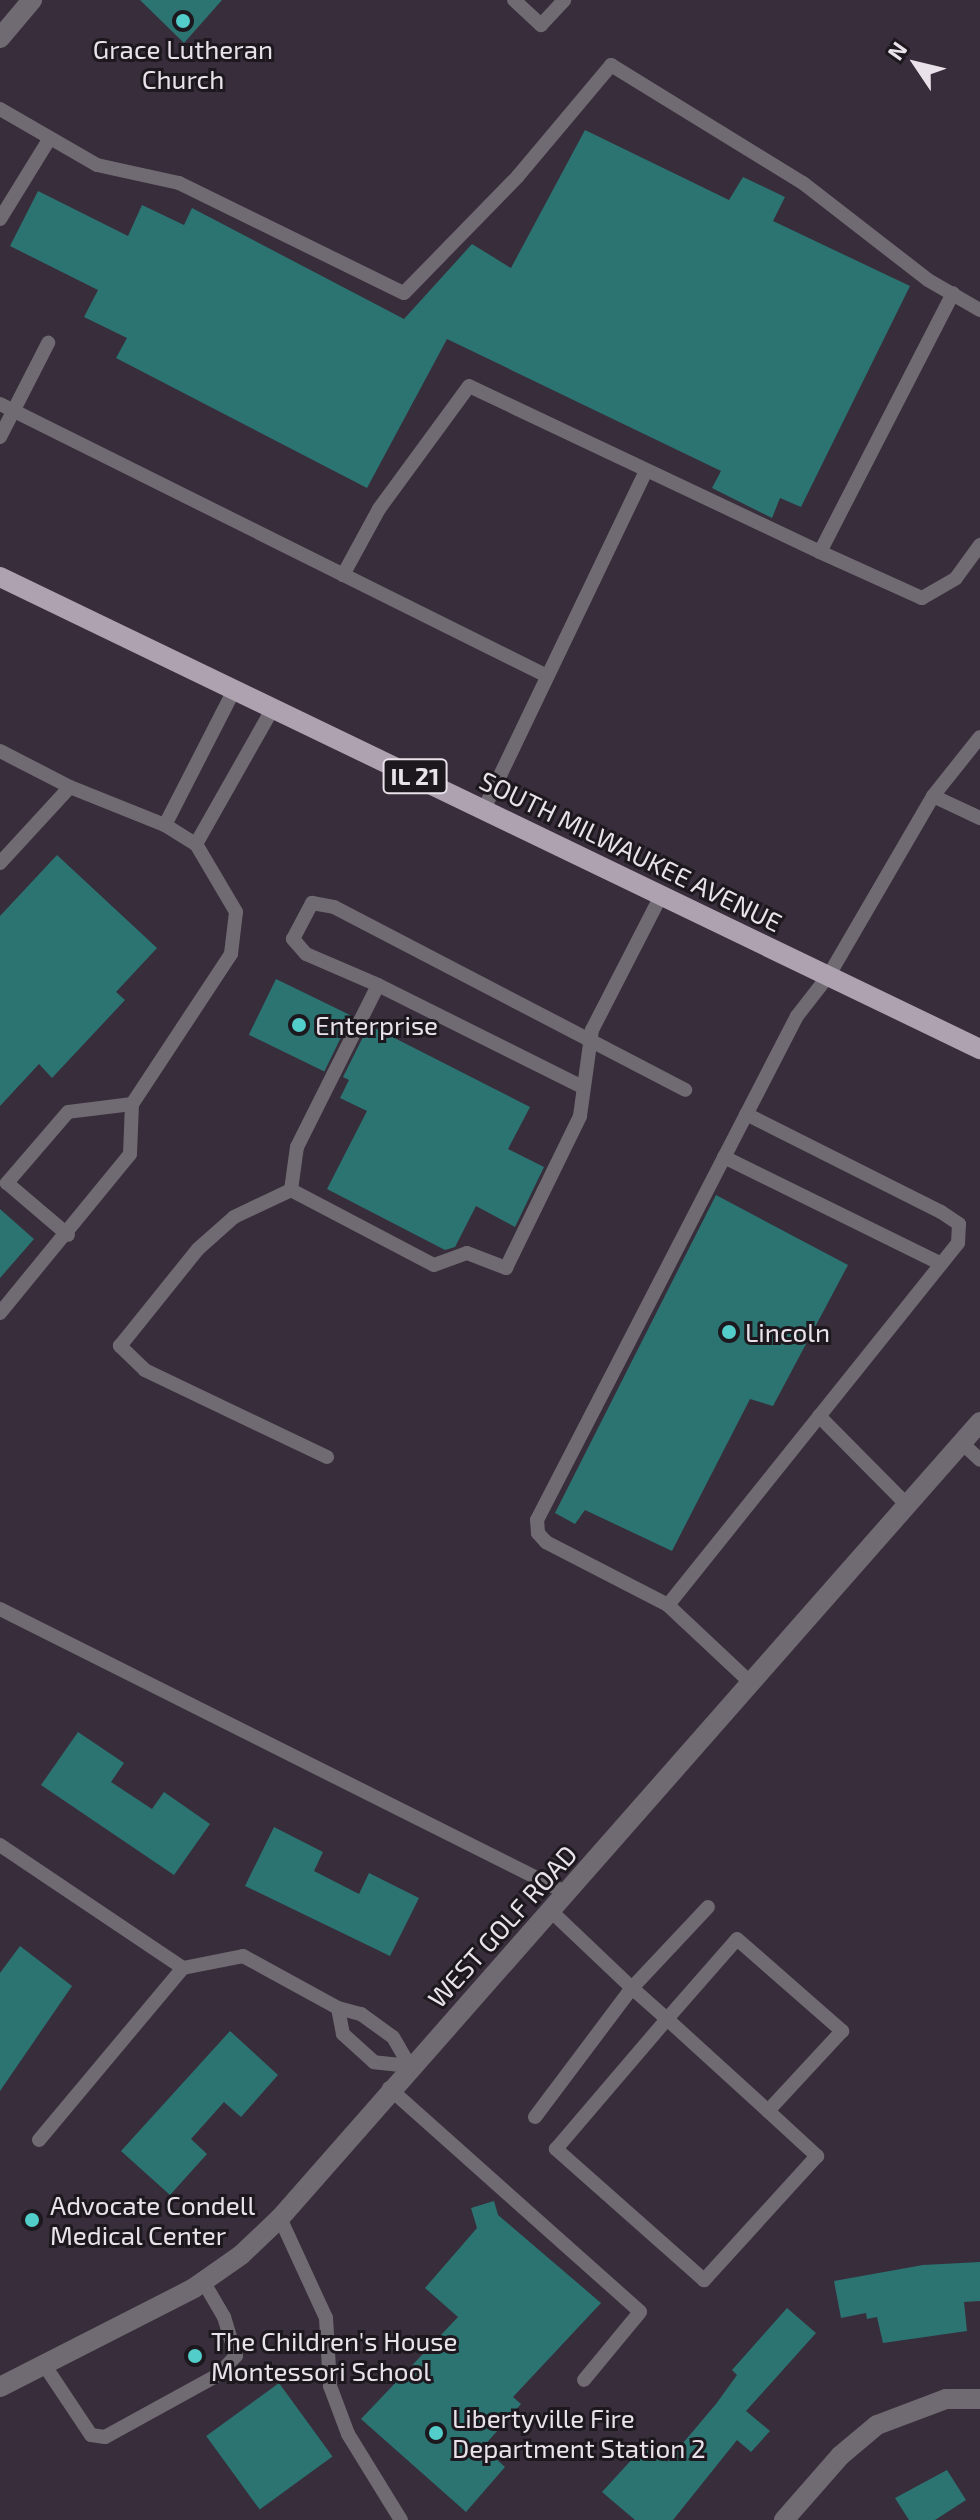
<!DOCTYPE html>
<html>
<head>
<meta charset="utf-8">
<style>
  body { margin:0 }
  #map { position:relative; width:980px; height:2520px; overflow:hidden; background:#382d3b; font-family:"Exo 2",sans-serif }
  div>[style] { position:absolute }
  .building>* { inset:0; background:#2b7472; transform-origin:0 0 }
  .service>* { height:14px; margin:-7px; padding:0 7px; transform-origin:7px; border-radius:7px; background:#706b72 }
  .minor>* { height:20px; margin:-10px; padding:0 10px; transform-origin:10px; border-radius:10px; background:#706b72 }
  .tertiary>* { height:20px; margin:-10px; padding:0 10px; transform-origin:10px; border-radius:10px; background:#706b72 }
  .primary>* { height:20px; margin:-10px; padding:0 10px; transform-origin:10px; border-radius:10px; background:#aea2b1 }
  .dots>* { width:22px; height:22px; translate:-50% -50%; box-sizing:border-box; border:4px solid #1d181e; border-radius:50% }
  span { translate:-50% -50%; white-space:nowrap; text-align:center; line-height:1.15; -webkit-text-stroke:6px #1d181e; paint-order:stroke }
  .shield-label span { padding:2px 6px; background:#1d181e; border:2px solid; border-radius:6px; -webkit-text-stroke-width:0 }
  .shield-label { font-size:24px; color:#e9e2eb; font-weight:700 }
  .poi-label { font-size:26px; color:#e9e2eb }
  .left { translate:0 -50%; text-align:left }
  .street-label { font-size:26px; color:#e9e2eb }
  .north { position:absolute; left:876px; top:24px; width:80px; height:80px; -webkit-text-stroke:6px #1d181e; paint-order:stroke; rotate:305deg; font-size:22px; font-weight:700; line-height:32px; text-align:center; color:#e9e2eb }
  .north::after { content:''; display:block; margin:auto; width:28px; height:36px; background:#e9e2eb; clip-path:polygon(50% 0,100% 100%,50% 72%,0 100%) }
</style>
</head>
<body>
<div id="map">
  <div class="building">
    <div style="clip-path:polygon(140px 0,222px 0,184px 43px)"></div>
    <div style="clip-path:polygon(585px 130px,729px 200px,743px 177px,785px 197px,773px 221px,910px 286px,801px 507px,780px 498px,772px 518px,712px 488px,721px 471px,447px 339px,367px 488px,116px 358px,127px 338px,84px 317px,98px 290px,10px 246px,38px 191px,128px 236px,142px 205px,184px 225px,192px 208px,404px 319px,472px 244px,511px 268px)"></div>
    <div style="clip-path:polygon(57px 855px,157px 948px,116px 992px,125px 1000px,52px 1078px,39px 1064px,0 1106px,0 916px)"></div>
    <div style="left:276px;top:979px;width:84px;height:62px;rotate:26deg"></div>
    <div style="clip-path:polygon(369px 1025px,530px 1107px,508px 1149px,544px 1167px,515px 1227px,476px 1206px,455px 1247px,445px 1250px,327px 1189px,367px 1111px,340px 1098px,349px 1080px,343px 1077px)"></div>
    <div style="clip-path:polygon(716px 1195px,848px 1265px,773px 1406px,750px 1399px,672px 1551px,585px 1510px,575px 1524px,555px 1513px)"></div>
    <div style="clip-path:polygon(0 1209px,34px 1239px,0 1278px)"></div>
    <div style="clip-path:polygon(78px 1732px,124px 1763px,111px 1782px,152px 1809px,164px 1792px,210px 1824px,174px 1875px,41px 1785px)"></div>
    <div style="clip-path:polygon(274px 1827px,323px 1852px,314px 1871px,359px 1894px,369px 1873px,419px 1898px,390px 1956px,245px 1886px)"></div>
    <div style="clip-path:polygon(20px 1946px,72px 1986px,0 2091px,0 1973px)"></div>
    <div style="clip-path:polygon(230px 2031px,278px 2075px,241px 2117px,224px 2102px,191px 2139px,207px 2154px,170px 2195px,121px 2151px)"></div>
    <div style="clip-path:polygon(494px 2201px,498px 2215px,601px 2303px,513px 2397px,521px 2404px,483px 2447px,505px 2467px,466px 2512px,361px 2419px,458px 2317px,425px 2288px,477px 2228px,471px 2208px)"></div>
    <div style="clip-path:polygon(980px 2262px,980px 2301px,964px 2302px,967px 2331px,883px 2343px,877px 2317px,867px 2319px,866px 2313px,841px 2318px,834px 2281px,923px 2265px)"></div>
    <div style="clip-path:polygon(787px 2308px,816px 2333px,746px 2411px,770px 2431px,751px 2452px,737px 2440px,673px 2520px,635px 2520px,602px 2492px,646px 2444px,667px 2462px,716px 2404px,737px 2375px,732px 2370px)"></div>
    <div style="left:279px;top:2383px;width:91px;height:90px;rotate:54deg"></div>
    <div style="clip-path:polygon(947px 2470px,966px 2500px,935px 2520px,909px 2520px,895px 2498px)"></div>
  </div>
  <div class="service">
    <div style="left:514px;top:0;width:37px;rotate:43deg"></div>
    <div style="left:541px;top:25px;width:34px;rotate:-47deg"></div>
    <div style="left:0;top:109px;width:112px;rotate:30deg"></div>
    <div style="left:97px;top:165px;width:84px;rotate:12.4deg"></div>
    <div style="left:179px;top:183px;width:250px;rotate:26.1deg"></div>
    <div style="left:404px;top:293px;width:163px;rotate:-45.7deg"></div>
    <div style="left:518px;top:176px;width:145px;rotate:-50deg"></div>
    <div style="left:611px;top:65px;width:225px;rotate:31.6deg"></div>
    <div style="left:803px;top:183px;width:158px;rotate:37.8deg"></div>
    <div style="left:928px;top:280px;width:60px;rotate:30deg"></div>
    <div style="left:0;top:219px;width:95px;rotate:-58.3deg"></div>
    <div style="left:0;top:404px;width:611px;rotate:26.44deg"></div>
    <div style="left:0;top:437px;width:106px;rotate:-62.9deg"></div>
    <div style="left:820px;top:552px;width:112px;rotate:24.3deg"></div>
    <div style="left:922px;top:598px;width:39px;rotate:-30deg"></div>
    <div style="left:956px;top:578px;width:41px;rotate:-54deg"></div>
    <div style="left:343px;top:575px;width:75px;rotate:-61.4deg"></div>
    <div style="left:379px;top:509px;width:152px;rotate:-53.8deg"></div>
    <div style="left:469px;top:386px;width:388px;rotate:25.3deg"></div>
    <div style="left:820px;top:552px;width:291px;rotate:-62.8deg"></div>
    <div style="left:0;top:751px;width:79px;rotate:27.2deg"></div>
    <div style="left:933px;top:796px;width:52px;rotate:25.1deg"></div>
    <div style="left:484px;top:809px;width:373px;rotate:-64.4deg"></div>
    <div style="left:165px;top:825px;width:152px;rotate:-62.9deg"></div>
    <div style="left:196px;top:844px;width:156px;rotate:-60.5deg"></div>
    <div style="left:0;top:863px;width:103px;rotate:-47.4deg"></div>
    <div style="left:70px;top:787px;width:102px;rotate:21.8deg"></div>
    <div style="left:165px;top:825px;width:36px;rotate:32deg"></div>
    <div style="left:196px;top:844px;width:79px;rotate:59.5deg"></div>
    <div style="left:236px;top:912px;width:42px;rotate:96.8deg"></div>
    <div style="left:231px;top:954px;width:180px;rotate:123.4deg"></div>
    <div style="left:132px;top:1104px;width:64px;rotate:172.9deg"></div>
    <div style="left:68px;top:1112px;width:94px;rotate:130.7deg"></div>
    <div style="left:7px;top:1183px;width:80px;rotate:40.4deg"></div>
    <div style="left:378px;top:985px;width:78px;rotate:-156.7deg"></div>
    <div style="left:306px;top:954px;width:20px;rotate:-131deg"></div>
    <div style="left:293px;top:939px;width:41px;rotate:-62.2deg"></div>
    <div style="left:312px;top:903px;width:22px;rotate:10deg"></div>
    <div style="left:334px;top:907px;width:396px;rotate:27.5deg"></div>
    <div style="left:724px;top:1157px;width:242px;rotate:26.2deg"></div>
    <div style="left:291px;top:1190px;width:43px;rotate:-82.1deg"></div>
    <div style="left:297px;top:1147px;width:181px;rotate:-63.4deg"></div>
    <div style="left:378px;top:985px;width:229px;rotate:26.5deg"></div>
    <div style="left:0;top:1313px;width:205px;rotate:-50.7deg"></div>
    <div style="left:130px;top:1154px;width:50px;rotate:-87.7deg"></div>
    <div style="left:819px;top:1416px;width:127px;rotate:45.3deg"></div>
    <div style="left:963px;top:1444px;width:23px;rotate:43deg"></div>
    <div style="left:327px;top:1457px;width:202px;rotate:-154.5deg"></div>
    <div style="left:145px;top:1370px;width:35px;rotate:-136deg"></div>
    <div style="left:120px;top:1346px;width:124px;rotate:-51.2deg"></div>
    <div style="left:198px;top:1249px;width:48px;rotate:-41.6deg"></div>
    <div style="left:234px;top:1217px;width:63px;rotate:-25.3deg"></div>
    <div style="left:291px;top:1190px;width:161px;rotate:27.7deg"></div>
    <div style="left:434px;top:1265px;width:35px;rotate:-20deg"></div>
    <div style="left:467px;top:1253px;width:42px;rotate:21deg"></div>
    <div style="left:506px;top:1268px;width:169px;rotate:-64deg"></div>
    <div style="left:580px;top:1116px;width:87px;rotate:-82.1deg"></div>
    <div style="left:592px;top:1030px;width:153px;rotate:-62.8deg"></div>
    <div style="left:668px;top:1605px;width:464px;rotate:-51.3deg"></div>
    <div style="left:958px;top:1243px;width:19px;rotate:-87deg"></div>
    <div style="left:959px;top:1224px;width:22px;rotate:-146deg"></div>
    <div style="left:941px;top:1212px;width:218px;rotate:-153.3deg"></div>
    <div style="left:0;top:1609px;width:634px;rotate:26.61deg"></div>
    <div style="left:752px;top:1684px;width:115px;rotate:-136.8deg"></div>
    <div style="left:668px;top:1605px;width:137px;rotate:-152.7deg"></div>
    <div style="left:546px;top:1542px;width:12px;rotate:-132deg"></div>
    <div style="left:538px;top:1533px;width:13px;rotate:-94deg"></div>
    <div style="left:537px;top:1520px;width:567px;rotate:-62.71deg"></div>
    <div style="left:797px;top:1016px;width:52px;rotate:-52deg"></div>
    <div style="left:829px;top:975px;width:207px;rotate:-59.8deg"></div>
    <div style="left:933px;top:796px;width:75px;rotate:-51.5deg"></div>
    <div style="left:0;top:1845px;width:220px;rotate:33.9deg"></div>
    <div style="left:183px;top:1968px;width:61px;rotate:-11.3deg"></div>
    <div style="left:243px;top:1956px;width:108px;rotate:28.7deg"></div>
    <div style="left:708px;top:1907px;width:111px;rotate:133.2deg"></div>
    <div style="left:632px;top:1988px;width:47px;rotate:41.5deg"></div>
    <div style="left:667px;top:2019px;width:137px;rotate:42.3deg"></div>
    <div style="left:768px;top:2111px;width:67px;rotate:42.6deg"></div>
    <div style="left:817px;top:2156px;width:168px;rotate:132.3deg"></div>
    <div style="left:704px;top:2280px;width:198px;rotate:-138.5deg"></div>
    <div style="left:556px;top:2149px;width:171px;rotate:-49.5deg"></div>
    <div style="left:667px;top:2019px;width:106px;rotate:-48.8deg"></div>
    <div style="left:737px;top:1939px;width:140px;rotate:41.2deg"></div>
    <div style="left:842px;top:2031px;width:109px;rotate:132.8deg"></div>
    <div style="left:338px;top:2008px;width:24px;rotate:15deg"></div>
    <div style="left:361px;top:2014px;width:39px;rotate:36deg"></div>
    <div style="left:393px;top:2037px;width:34px;rotate:60deg"></div>
    <div style="left:410px;top:2066px;width:36px;rotate:-174deg"></div>
    <div style="left:374px;top:2062px;width:42px;rotate:-137.9deg"></div>
    <div style="left:343px;top:2034px;width:26px;rotate:-101deg"></div>
    <div style="left:389px;top:2088px;width:336px;rotate:41.7deg"></div>
    <div style="left:640px;top:2312px;width:88px;rotate:129.5deg"></div>
    <div style="left:535px;top:2117px;width:161px;rotate:-53.1deg"></div>
    <div style="left:632px;top:1988px;width:112px;rotate:-136.5deg"></div>
    <div style="left:39px;top:2140px;width:224px;rotate:-50.1deg"></div>
    <div style="left:280px;top:2218px;width:110px;rotate:65.3deg"></div>
    <div style="left:326px;top:2318px;width:68px;rotate:86.6deg"></div>
    <div style="left:330px;top:2386px;width:51px;rotate:69.4deg"></div>
    <div style="left:348px;top:2434px;width:101px;rotate:58.4deg"></div>
    <div style="left:45px;top:2366px;width:83px;rotate:56.3deg"></div>
    <div style="left:91px;top:2435px;width:14px;rotate:8deg"></div>
    <div style="left:105px;top:2437px;width:129px;rotate:-28.8deg"></div>
    <div style="left:218px;top:2375px;width:26px;rotate:-47deg"></div>
    <div style="left:236px;top:2356px;width:41px;rotate:-107.1deg"></div>
    <div style="left:224px;top:2317px;width:42px;rotate:-120.3deg"></div>
  </div>
  <div class="minor">
    <div style="left:0;top:38px;width:50px;rotate:-49.9deg"></div>
    <div style="left:784px;top:2520px;width:85px;rotate:-48.8deg"></div>
    <div style="left:840px;top:2456px;width:48px;rotate:-40deg"></div>
    <div style="left:877px;top:2425px;width:74px;rotate:-20.6deg"></div>
    <div style="left:946px;top:2399px;width:34px"></div>
  </div>
  <div class="tertiary">
    <div style="left:0;top:2387px;width:218px;rotate:-27deg"></div>
    <div style="left:194px;top:2288px;width:57px;rotate:-35.1deg"></div>
    <div style="left:241px;top:2255px;width:54px;rotate:-43.5deg"></div>
    <div style="left:280px;top:2218px;width:1060px;rotate:-48.67deg"></div>
  </div>
  <div class="primary">
    <div style="left:0;top:577px;width:1088px;rotate:25.72deg"></div>
  </div>
  <div class="dots">
    <div style="left:183px;top:21px;background:#53cdca"></div>
    <div style="left:299px;top:1025px;background:#53cdca"></div>
    <div style="left:729px;top:1332px;background:#53cdca"></div>
    <div style="left:32px;top:2220px;background:#53cdca"></div>
    <div style="left:195px;top:2356px;background:#53cdca"></div>
    <div style="left:436px;top:2433px;background:#53cdca"></div>
  </div>
  <div class="shield-label">
    <span style="left:415px;top:776px">IL 21</span>
  </div>
  <div class="poi-label">
    <span style="left:183px;top:64px">Grace Lutheran<br>Church</span>
    <span class="left" style="left:315px;top:1025px">Enterprise</span>
    <span class="left" style="left:745px;top:1332px">Lincoln</span>
    <span class="left" style="left:50px;top:2220px">Advocate Condell<br>Medical Center</span>
    <span class="left" style="left:211px;top:2356px">The Children's House<br>Montessori School</span>
    <span class="left" style="left:452px;top:2433px">Libertyville Fire<br>Department Station 2</span>
  </div>
  <div class="street-label">
    <span style="left:631px;top:851px;rotate:26deg">SOUTH MILWAUKEE AVENUE</span>
    <span style="left:502px;top:1926px;rotate:-48deg">WEST GOLF ROAD</span>
  </div>
  <div class="north">N</div>
</div>
</body>
</html>
